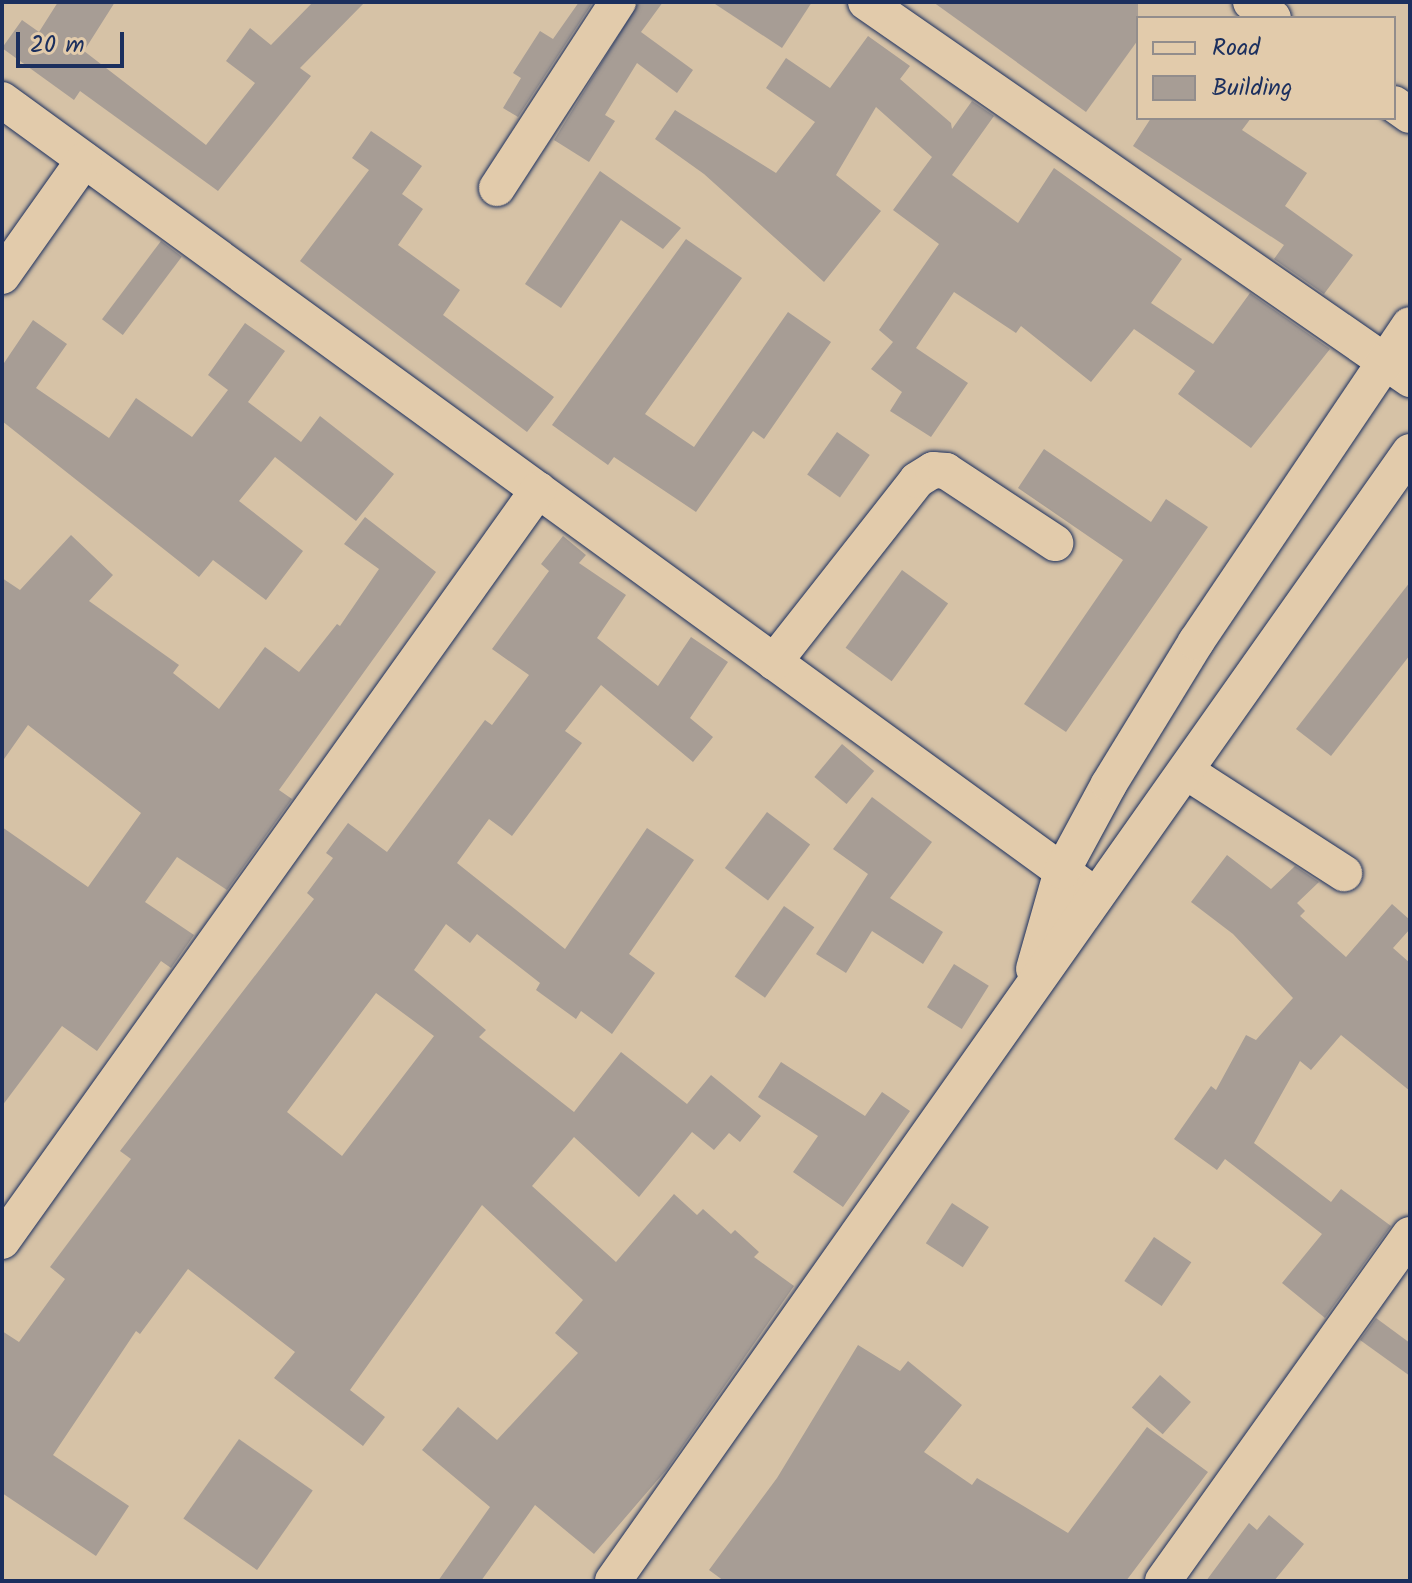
<!DOCTYPE html>
<html>
<head>
<meta charset="utf-8">
<style>
  body { margin:0 }
  #map { position:relative; width:1412px; height:1583px; overflow:hidden; background:#d6c2a6; font-family:Kalam,sans-serif }
  div>[style] { position:absolute }
  .building>* { inset:0; background:#a79d95; transform-origin:0 0 }
  .roads { filter:drop-shadow(0 0 2px #1b2f5e) drop-shadow(0 0 2px #1b2f5e) }
  .minor>* { height:36px; margin:-18px; padding:0 18px; transform-origin:18px; border-radius:18px; background:#e2cbab }
  span { translate:-50% -50%; white-space:nowrap; text-align:center; line-height:1.15; -webkit-text-stroke:6px #e2cbab; paint-order:stroke }
  .frame { position:absolute; inset:0; border:4px solid #1b2f5e; pointer-events:none }
  .legend { position:absolute; left:1136px; top:16px; width:260px; height:104px; box-sizing:border-box; background:#e2cbab; border:2px solid #928d8c; margin:0; padding:10px 14px; list-style:none; font-size:24px; color:#1b2f5e }
  .legend li { display:flex; align-items:center; gap:16px; height:40px }
  .legend b { width:40px; border:2px solid #928d8c }
  .scale { position:absolute; left:16px; top:32px; width:108px; height:36px; box-sizing:border-box; border:4px solid #1b2f5e; border-top:0; padding-left:10px; font-size:24px; line-height:28px; white-space:nowrap; color:#1b2f5e; -webkit-text-stroke:6px #e2cbab; paint-order:stroke }
</style>
</head>
<body>
<div id="map">
  <div class="building">
    <div style="clip-path:polygon(58px 2px,115px 2px,84px 51px,206px 145px,255px 83px,226px 61px,250px 28px,271px 45px,313px 2px,365px 2px,300px 68px,311px 76px,218px 191px,80px 91px,74px 100px,2px 48px,22px 20px,39px 32px)"></div>
    <div style="clip-path:polygon(579px 2px,593px 2px,518px 117px,503px 108px,521px 78px,513px 73px,540px 31px,553px 39px)"></div>
    <div style="clip-path:polygon(639px 2px,663px 2px,641px 32px,693px 70px,677px 93px,637px 63px,605px 115px,615px 121px,589px 162px,554px 140px)"></div>
    <div style="clip-path:polygon(712px 2px,812px 2px,782px 48px)"></div>
    <div style="clip-path:polygon(933px 2px,1138px 2px,1138px 40px,1086px 112px)"></div>
    <div style="clip-path:polygon(868px 36px,910px 66px,900px 79px,951px 123px,952px 129px,972px 101px,994px 116px,952px 175px,1018px 223px,1054px 168px,1182px 259px,1151px 303px,1213px 344px,1250px 293px,1330px 349px,1251px 448px,1178px 394px,1195px 371px,1134px 329px,1091px 382px,1021px 326px,1016px 333px,954px 292px,916px 348px,968px 383px,931px 437px,890px 411px,902px 392px,871px 369px,893px 342px,879px 330px,939px 244px,893px 210px,932px 157px,876px 107px,836px 175px,881px 211px,824px 282px,704px 174px,655px 139px,675px 110px,776px 173px,815px 122px,766px 88px,786px 58px,830px 88px)"></div>
    <div style="clip-path:polygon(1151px 118px,1251px 118px,1242px 130px,1307px 173px,1285px 206px,1353px 255px,1324px 294px,1274px 259px,1284px 245px,1133px 146px)"></div>
    <div style="clip-path:polygon(371px 131px,422px 166px,402px 194px,423px 209px,398px 245px,460px 290px,443px 315px,554px 397px,527px 432px,300px 261px,369px 170px,352px 158px)"></div>
    <div style="clip-path:polygon(600px 171px,681px 228px,663px 249px,621px 220px,561px 308px,525px 284px)"></div>
    <div style="clip-path:polygon(686px 239px,742px 278px,645px 414px,694px 447px,788px 312px,831px 342px,764px 439px,753px 431px,696px 512px,614px 457px,608px 465px,552px 425px)"></div>
    <div style="left:161px;top:241px;width:26px;height:98px;rotate:37deg"></div>
    <div style="clip-path:polygon(33px 320px,67px 344px,36px 388px,109px 438px,136px 398px,192px 437px,228px 390px,208px 375px,245px 323px,285px 351px,248px 402px,301px 442px,320px 416px,394px 474px,356px 521px,275px 457px,239px 501px,303px 551px,266px 600px,213px 560px,199px 577px,2px 421px,2px 366px)"></div>
    <div style="left:837px;top:432px;width:40px;height:52px;rotate:35deg"></div>
    <div style="clip-path:polygon(1044px 449px,1151px 522px,1166px 499px,1208px 527px,1066px 732px,1024px 704px,1123px 560px,1018px 488px)"></div>
    <div style="clip-path:polygon(365px 517px,436px 572px,279px 790px,292px 799px,227px 890px,177px 857px,145px 902px,194px 935px,171px 968px,161px 961px,97px 1051px,62px 1026px,2px 1106px,2px 827px,88px 887px,141px 813px,28px 725px,2px 762px,2px 578px,20px 590px,71px 535px,113px 575px,89px 601px,179px 665px,173px 673px,219px 709px,265px 647px,299px 672px,337px 624px,340px 626px,379px 569px,344px 544px)"></div>
    <div style="clip-path:polygon(evenodd,563px 536px,586px 555px,579px 563px,626px 595px,597px 638px,658px 686px,691px 637px,728px 662px,690px 718px,713px 737px,693px 762px,601px 685px,565px 731px,582px 743px,512px 836px,489px 819px,457px 863px,565px 949px,647px 828px,694px 860px,629px 954px,655px 973px,612px 1034px,581px 1011px,576px 1019px,536px 990px,540px 983px,477px 934px,470px 943px,446px 924px,414px 970px,486px 1030px,479px 1037px,574px 1112px,621px 1052px,687px 1104px,711px 1075px,761px 1116px,740px 1142px,729px 1133px,714px 1150px,692px 1132px,639px 1197px,574px 1137px,532px 1186px,616px 1262px,674px 1194px,697px 1215px,703px 1209px,731px 1234px,735px 1230px,759px 1252px,754px 1257px,794px 1286px,667px 1469px,594px 1554px,535px 1505px,481px 1581px,438px 1581px,490px 1507px,422px 1450px,458px 1407px,497px 1440px,578px 1353px,555px 1333px,583px 1300px,482px 1205px,350px 1390px,385px 1417px,363px 1446px,274px 1378px,295px 1352px,188px 1269px,140px 1334px,136px 1331px,53px 1455px,129px 1506px,96px 1556px,2px 1493px,2px 1331px,19px 1342px,65px 1279px,50px 1267px,131px 1159px,120px 1151px,314px 899px,307px 893px,333px 858px,326px 853px,348px 823px,387px 852px,485px 720px,492px 725px,529px 675px,492px 649px,549px 571px,541px 564px,563px 536px,376px 993px,434px 1036px,342px 1156px,287px 1112px,376px 993px)"></div>
    <div style="left:902px;top:570px;width:57px;height:96px;rotate:36deg"></div>
    <div style="clip-path:polygon(1410px 582px,1410px 655px,1331px 756px,1296px 729px)"></div>
    <div style="left:842px;top:744px;width:42px;height:43px;rotate:40deg"></div>
    <div style="clip-path:polygon(872px 797px,932px 842px,890px 898px,943px 932px,923px 964px,872px 931px,846px 973px,816px 954px,868px 874px,833px 849px)"></div>
    <div style="left:767px;top:812px;width:54px;height:70px;rotate:37deg"></div>
    <div style="clip-path:polygon(1227px 855px,1271px 889px,1295px 866px,1319px 882px,1297px 903px,1305px 911px,1300px 916px,1346px 957px,1392px 904px,1410px 920px,1410px 929px,1393px 948px,1410px 963px,1410px 1091px,1341px 1035px,1311px 1070px,1300px 1061px,1254px 1143px,1331px 1202px,1341px 1189px,1391px 1226px,1325px 1318px,1282px 1283px,1322px 1234px,1225px 1159px,1217px 1170px,1174px 1139px,1211px 1086px,1216px 1090px,1246px 1035px,1256px 1040px,1293px 998px,1233px 934px,1191px 902px)"></div>
    <div style="left:784px;top:906px;width:37px;height:86px;rotate:35deg"></div>
    <div style="left:954px;top:964px;width:41px;height:51px;rotate:32deg"></div>
    <div style="clip-path:polygon(781px 1062px,865px 1116px,882px 1092px,910px 1111px,843px 1207px,793px 1172px,818px 1136px,758px 1097px)"></div>
    <div style="left:952px;top:1203px;width:44px;height:48px;rotate:33deg"></div>
    <div style="left:1154px;top:1237px;width:45px;height:53px;rotate:34deg"></div>
    <div style="clip-path:polygon(1376px 1318px,1410px 1343px,1410px 1376px,1360px 1340px)"></div>
    <div style="clip-path:polygon(858px 1345px,900px 1371px,908px 1361px,962px 1405px,924px 1452px,972px 1485px,977px 1478px,1068px 1533px,1147px 1427px,1208px 1472px,1126px 1581px,724px 1581px,709px 1570px,777px 1478px)"></div>
    <div style="left:1160px;top:1375px;width:41px;height:43px;rotate:41deg"></div>
    <div style="left:239px;top:1439px;width:90px;height:97px;rotate:35deg"></div>
    <div style="clip-path:polygon(1269px 1515px,1304px 1544px,1274px 1581px,1206px 1581px,1249px 1523px,1257px 1530px)"></div>
  </div>
  <div class="roads">
    <div class="minor">
      <div style="left:866px;top:2px;width:662px;rotate:34.72deg"></div>
      <div style="left:1251px;top:2px;width:27px;rotate:36deg"></div>
      <div style="left:2px;top:100px;width:1353px;rotate:36.04deg"></div>
      <div style="left:1394px;top:104px;width:19px;rotate:35deg"></div>
      <div style="left:497px;top:188px;width:222px;rotate:-57deg"></div>
      <div style="left:2px;top:276px;width:142px;rotate:-54.7deg"></div>
      <div style="left:774px;top:662px;width:231px;rotate:-51.8deg"></div>
      <div style="left:917px;top:480px;width:19px;rotate:-32deg"></div>
      <div style="left:933px;top:470px;width:13px;rotate:4deg"></div>
      <div style="left:946px;top:471px;width:131px;rotate:33.4deg"></div>
      <div style="left:1187px;top:772px;width:187px;rotate:32.8deg"></div>
      <div style="left:1034px;top:969px;width:102px;rotate:-74.1deg"></div>
      <div style="left:1062px;top:871px;width:99px;rotate:-61.6deg"></div>
      <div style="left:1109px;top:784px;width:167px;rotate:-58.5deg"></div>
      <div style="left:1196px;top:642px;width:382px;rotate:-56deg"></div>
      <div style="left:2px;top:1241px;width:923px;rotate:-54.48deg"></div>
      <div style="left:613px;top:1581px;width:1382px;rotate:-54.78deg"></div>
      <div style="left:1163px;top:1581px;width:425px;rotate:-54.5deg"></div>
    </div>
  </div>
  <div class="frame"></div>
  <ul class="legend">
  <li><b style="height:10px;background:#e2cbab"></b>Road</li>
  <li><b style="height:22px;background:#a79d95"></b>Building</li>
  </ul>
  <div class="scale">20 m</div>
</div>
</body>
</html>
